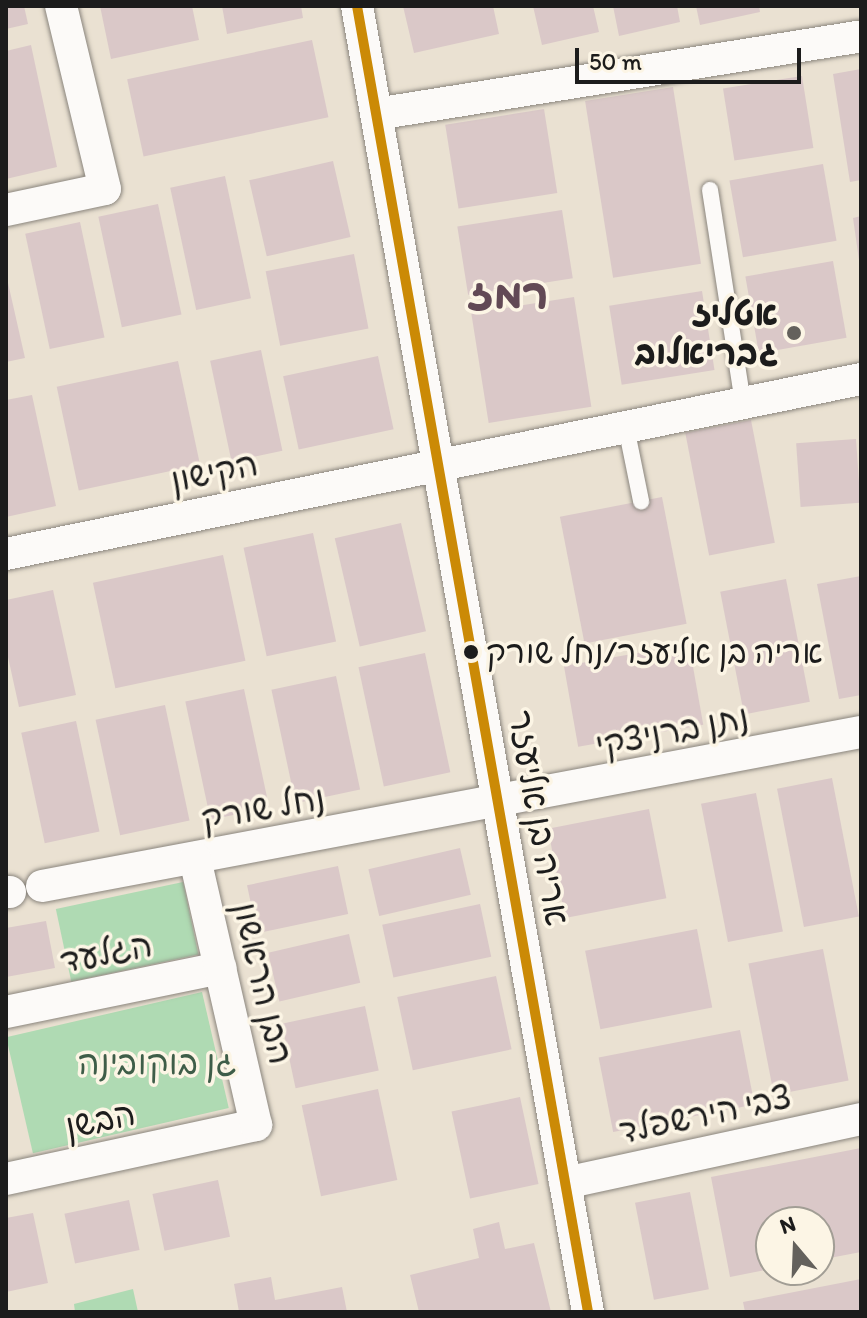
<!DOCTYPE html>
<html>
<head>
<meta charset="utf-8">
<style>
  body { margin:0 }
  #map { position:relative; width:867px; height:1318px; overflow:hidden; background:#eae1d2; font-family:Itim,"Playpen Sans Hebrew",sans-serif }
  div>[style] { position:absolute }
  .green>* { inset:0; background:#afdab3; transform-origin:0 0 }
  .building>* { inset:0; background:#dac8c8; transform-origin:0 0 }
  .roads { filter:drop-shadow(0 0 2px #8a857d) drop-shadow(0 0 2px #8a857d) }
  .service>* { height:16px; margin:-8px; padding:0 8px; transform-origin:8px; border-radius:8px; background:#fcfaf8 }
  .minor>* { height:32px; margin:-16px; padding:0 16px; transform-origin:16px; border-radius:16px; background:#fcfaf8 }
  .bus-1>* { height:10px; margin:-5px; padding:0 5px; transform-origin:5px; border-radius:5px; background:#cb8a06 }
  .dots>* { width:22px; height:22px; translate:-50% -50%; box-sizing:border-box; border:4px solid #fcf5e5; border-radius:50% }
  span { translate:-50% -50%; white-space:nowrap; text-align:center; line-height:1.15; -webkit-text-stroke:7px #fcf5e5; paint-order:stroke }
  .bus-label { font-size:32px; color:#1c1c1c }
  .left { translate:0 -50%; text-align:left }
  .poi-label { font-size:34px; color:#1c1c1c; font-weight:700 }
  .right { translate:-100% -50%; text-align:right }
  .street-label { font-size:34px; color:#1c1c1c }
  .park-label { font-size:34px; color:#3e5d48 }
  .district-label { font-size:42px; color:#624955; font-weight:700 }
  .frame { position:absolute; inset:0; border:8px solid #1c1c1c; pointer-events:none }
  .north { position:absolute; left:755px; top:1206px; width:80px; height:80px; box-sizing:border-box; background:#fcf5e5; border:2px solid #a29e95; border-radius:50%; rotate:341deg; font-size:22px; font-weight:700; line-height:32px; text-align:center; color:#1c1c1c }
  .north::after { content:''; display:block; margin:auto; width:28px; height:36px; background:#64615c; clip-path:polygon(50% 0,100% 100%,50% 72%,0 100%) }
  .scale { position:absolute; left:575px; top:48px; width:226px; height:36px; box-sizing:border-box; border:4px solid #1c1c1c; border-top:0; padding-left:10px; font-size:24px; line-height:28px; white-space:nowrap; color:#1c1c1c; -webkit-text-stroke:6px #fcf5e5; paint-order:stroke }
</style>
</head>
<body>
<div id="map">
  <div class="green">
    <div style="left:183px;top:882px;width:74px;height:130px;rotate:78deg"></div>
    <div style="left:202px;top:992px;width:119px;height:201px;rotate:77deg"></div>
    <div style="clip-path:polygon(133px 1289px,138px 1312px,75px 1312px,74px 1304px)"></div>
  </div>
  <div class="building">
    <div style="clip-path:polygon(6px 6px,24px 6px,28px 24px,6px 29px)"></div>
    <div style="clip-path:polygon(100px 6px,192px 6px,199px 40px,111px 59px)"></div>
    <div style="clip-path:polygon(222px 6px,301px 6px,303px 18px,227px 34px)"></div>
    <div style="clip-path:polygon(403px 6px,493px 6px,499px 34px,414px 53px)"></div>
    <div style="clip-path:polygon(533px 6px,593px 6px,599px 32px,542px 45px)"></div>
    <div style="clip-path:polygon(613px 6px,677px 6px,680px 22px,619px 36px)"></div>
    <div style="clip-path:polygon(696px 6px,759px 6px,760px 12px,700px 25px)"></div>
    <div style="left:312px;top:40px;width:79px;height:189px;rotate:78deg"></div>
    <div style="clip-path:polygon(31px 45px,57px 167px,6px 179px,6px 51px)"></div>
    <div style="clip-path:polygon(861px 69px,861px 180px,850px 182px,833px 74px)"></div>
    <div style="left:802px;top:76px;width:73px;height:80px;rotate:81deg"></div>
    <div style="left:673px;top:87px;width:179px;height:89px;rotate:81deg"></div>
    <div style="left:544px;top:109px;width:85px;height:100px;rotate:81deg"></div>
    <div style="left:333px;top:161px;width:78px;height:86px;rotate:77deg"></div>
    <div style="left:823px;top:164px;width:78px;height:95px;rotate:80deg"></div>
    <div style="left:225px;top:176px;width:125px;height:56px;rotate:78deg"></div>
    <div style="left:158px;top:204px;width:113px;height:61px;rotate:78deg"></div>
    <div style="left:562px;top:210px;width:69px;height:106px;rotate:81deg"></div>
    <div style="clip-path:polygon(861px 216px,861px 260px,859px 260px,853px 218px)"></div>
    <div style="left:80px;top:222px;width:118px;height:56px;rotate:78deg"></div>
    <div style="left:354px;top:254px;width:76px;height:90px;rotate:79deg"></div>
    <div style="left:833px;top:261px;width:78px;height:89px;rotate:80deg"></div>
    <div style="clip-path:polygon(6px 274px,25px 358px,6px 362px)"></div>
    <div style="left:702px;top:291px;width:80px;height:94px;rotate:81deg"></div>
    <div style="left:574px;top:297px;width:111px;height:104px;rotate:81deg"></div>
    <div style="left:261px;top:350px;width:103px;height:52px;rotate:78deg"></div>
    <div style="left:378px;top:356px;width:75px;height:97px;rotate:78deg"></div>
    <div style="left:178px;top:361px;width:106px;height:124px;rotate:78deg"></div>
    <div style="clip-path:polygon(32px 395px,56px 506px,6px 517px,6px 400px)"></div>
    <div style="left:751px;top:420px;width:125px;height:67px;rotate:79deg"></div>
    <div style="left:856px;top:439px;width:64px;height:60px;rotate:86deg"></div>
    <div style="left:662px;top:497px;width:129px;height:104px;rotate:79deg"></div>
    <div style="left:401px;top:523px;width:111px;height:68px;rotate:77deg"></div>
    <div style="left:313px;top:533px;width:111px;height:71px;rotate:78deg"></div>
    <div style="left:223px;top:555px;width:108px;height:133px;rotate:78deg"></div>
    <div style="clip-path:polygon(861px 576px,861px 695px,839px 699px,817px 584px)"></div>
    <div style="left:786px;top:579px;width:125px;height:67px;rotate:79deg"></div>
    <div style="clip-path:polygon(53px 590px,76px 695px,19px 707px,6px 648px,6px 600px)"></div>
    <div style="left:689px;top:644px;width:82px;height:127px;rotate:80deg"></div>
    <div style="left:425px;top:653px;width:122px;height:68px;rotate:78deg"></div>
    <div style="left:336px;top:676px;width:116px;height:66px;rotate:78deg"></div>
    <div style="left:244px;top:689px;width:121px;height:60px;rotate:78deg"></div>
    <div style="left:165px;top:705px;width:118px;height:71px;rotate:78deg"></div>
    <div style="left:76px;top:721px;width:113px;height:56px;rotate:78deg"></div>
    <div style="left:832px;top:778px;width:141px;height:56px;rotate:79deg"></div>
    <div style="left:756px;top:793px;width:141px;height:56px;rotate:79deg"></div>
    <div style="left:649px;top:809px;width:91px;height:103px;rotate:79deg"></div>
    <div style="left:460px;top:848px;width:48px;height:94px;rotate:77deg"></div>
    <div style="left:338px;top:866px;width:49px;height:93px;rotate:78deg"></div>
    <div style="left:480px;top:904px;width:54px;height:100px;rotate:78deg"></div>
    <div style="clip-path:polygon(46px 921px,55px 968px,6px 977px,6px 928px)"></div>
    <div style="left:697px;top:929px;width:80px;height:114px;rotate:79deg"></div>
    <div style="left:349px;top:934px;width:50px;height:83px;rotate:77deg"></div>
    <div style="left:823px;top:949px;width:134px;height:76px;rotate:79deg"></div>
    <div style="left:496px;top:976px;width:75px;height:101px;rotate:78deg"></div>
    <div style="left:365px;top:1006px;width:66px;height:85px;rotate:78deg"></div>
    <div style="left:740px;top:1030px;width:76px;height:144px;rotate:79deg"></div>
    <div style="left:378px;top:1089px;width:93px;height:78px;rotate:78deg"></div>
    <div style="left:520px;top:1097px;width:89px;height:70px;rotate:78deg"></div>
    <div style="clip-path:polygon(861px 1148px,861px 1252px,819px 1260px,819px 1222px,771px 1222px,771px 1269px,730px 1277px,711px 1177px)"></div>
    <div style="left:218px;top:1180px;width:58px;height:67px;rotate:78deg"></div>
    <div style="left:690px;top:1192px;width:99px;height:56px;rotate:79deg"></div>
    <div style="left:129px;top:1200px;width:51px;height:66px;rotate:78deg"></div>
    <div style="clip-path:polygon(33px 1213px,48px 1283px,6px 1292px,6px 1218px)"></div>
    <div style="clip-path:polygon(499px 1222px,505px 1249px,534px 1243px,551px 1312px,419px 1312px,410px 1275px,479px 1258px,473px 1229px)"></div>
    <div style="clip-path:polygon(271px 1277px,275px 1300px,342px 1287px,347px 1312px,239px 1312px,234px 1284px)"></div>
    <div style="clip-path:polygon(861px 1279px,861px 1312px,745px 1312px,743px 1302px)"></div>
  </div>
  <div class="roads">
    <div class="service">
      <div style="left:710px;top:190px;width:216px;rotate:81.2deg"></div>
      <div style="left:626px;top:427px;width:76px;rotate:78.5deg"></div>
    </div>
    <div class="minor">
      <div style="left:357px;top:6px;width:1326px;rotate:79.97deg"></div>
      <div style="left:376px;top:114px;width:491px;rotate:-9.1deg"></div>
      <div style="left:6px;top:210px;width:101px;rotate:-12deg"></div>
      <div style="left:105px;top:189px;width:188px;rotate:-103.5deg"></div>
      <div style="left:6px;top:554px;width:873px;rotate:-11.57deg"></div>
      <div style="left:42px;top:886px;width:833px;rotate:-10.65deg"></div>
      <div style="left:6px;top:892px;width:4px"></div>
      <div style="left:6px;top:1012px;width:219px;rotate:-11.6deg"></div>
      <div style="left:6px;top:1179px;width:256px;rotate:-12.2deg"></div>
      <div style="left:256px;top:1125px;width:274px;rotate:-102.9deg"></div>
      <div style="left:565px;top:1183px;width:303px;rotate:-12.2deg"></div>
    </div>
  </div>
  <div class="bus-1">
    <div style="left:357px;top:6px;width:1326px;rotate:79.97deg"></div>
  </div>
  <div class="dots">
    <div style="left:794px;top:333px;background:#64615c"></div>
    <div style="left:471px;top:652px;background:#1c1c1c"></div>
  </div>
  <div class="bus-label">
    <span class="left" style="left:486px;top:652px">אריה בן אליעזר/נחל שורק</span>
  </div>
  <div class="poi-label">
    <span class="right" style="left:778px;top:333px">אטליז<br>גבריאלוב</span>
  </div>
  <div class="street-label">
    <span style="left:214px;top:472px;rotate:-12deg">הקישון</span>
    <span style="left:672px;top:731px;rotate:-11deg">נתן ברניצקי</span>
    <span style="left:263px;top:808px;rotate:-10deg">נחל שורק</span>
    <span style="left:539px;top:818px;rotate:80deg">אריה בן אליעזר</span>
    <span style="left:106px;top:953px;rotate:-11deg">הגלעד</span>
    <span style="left:263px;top:983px;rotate:77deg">הבן הראשון</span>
    <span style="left:705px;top:1114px;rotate:-12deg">צבי הירשפלד</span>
    <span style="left:100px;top:1120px;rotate:-12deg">הבשן</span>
  </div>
  <div class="park-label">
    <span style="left:157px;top:1063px">גן בוקובינה</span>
  </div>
  <div class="district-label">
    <span style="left:508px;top:294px">רמז</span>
  </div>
  <div class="frame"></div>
  <div class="north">N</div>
  <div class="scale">50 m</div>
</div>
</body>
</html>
